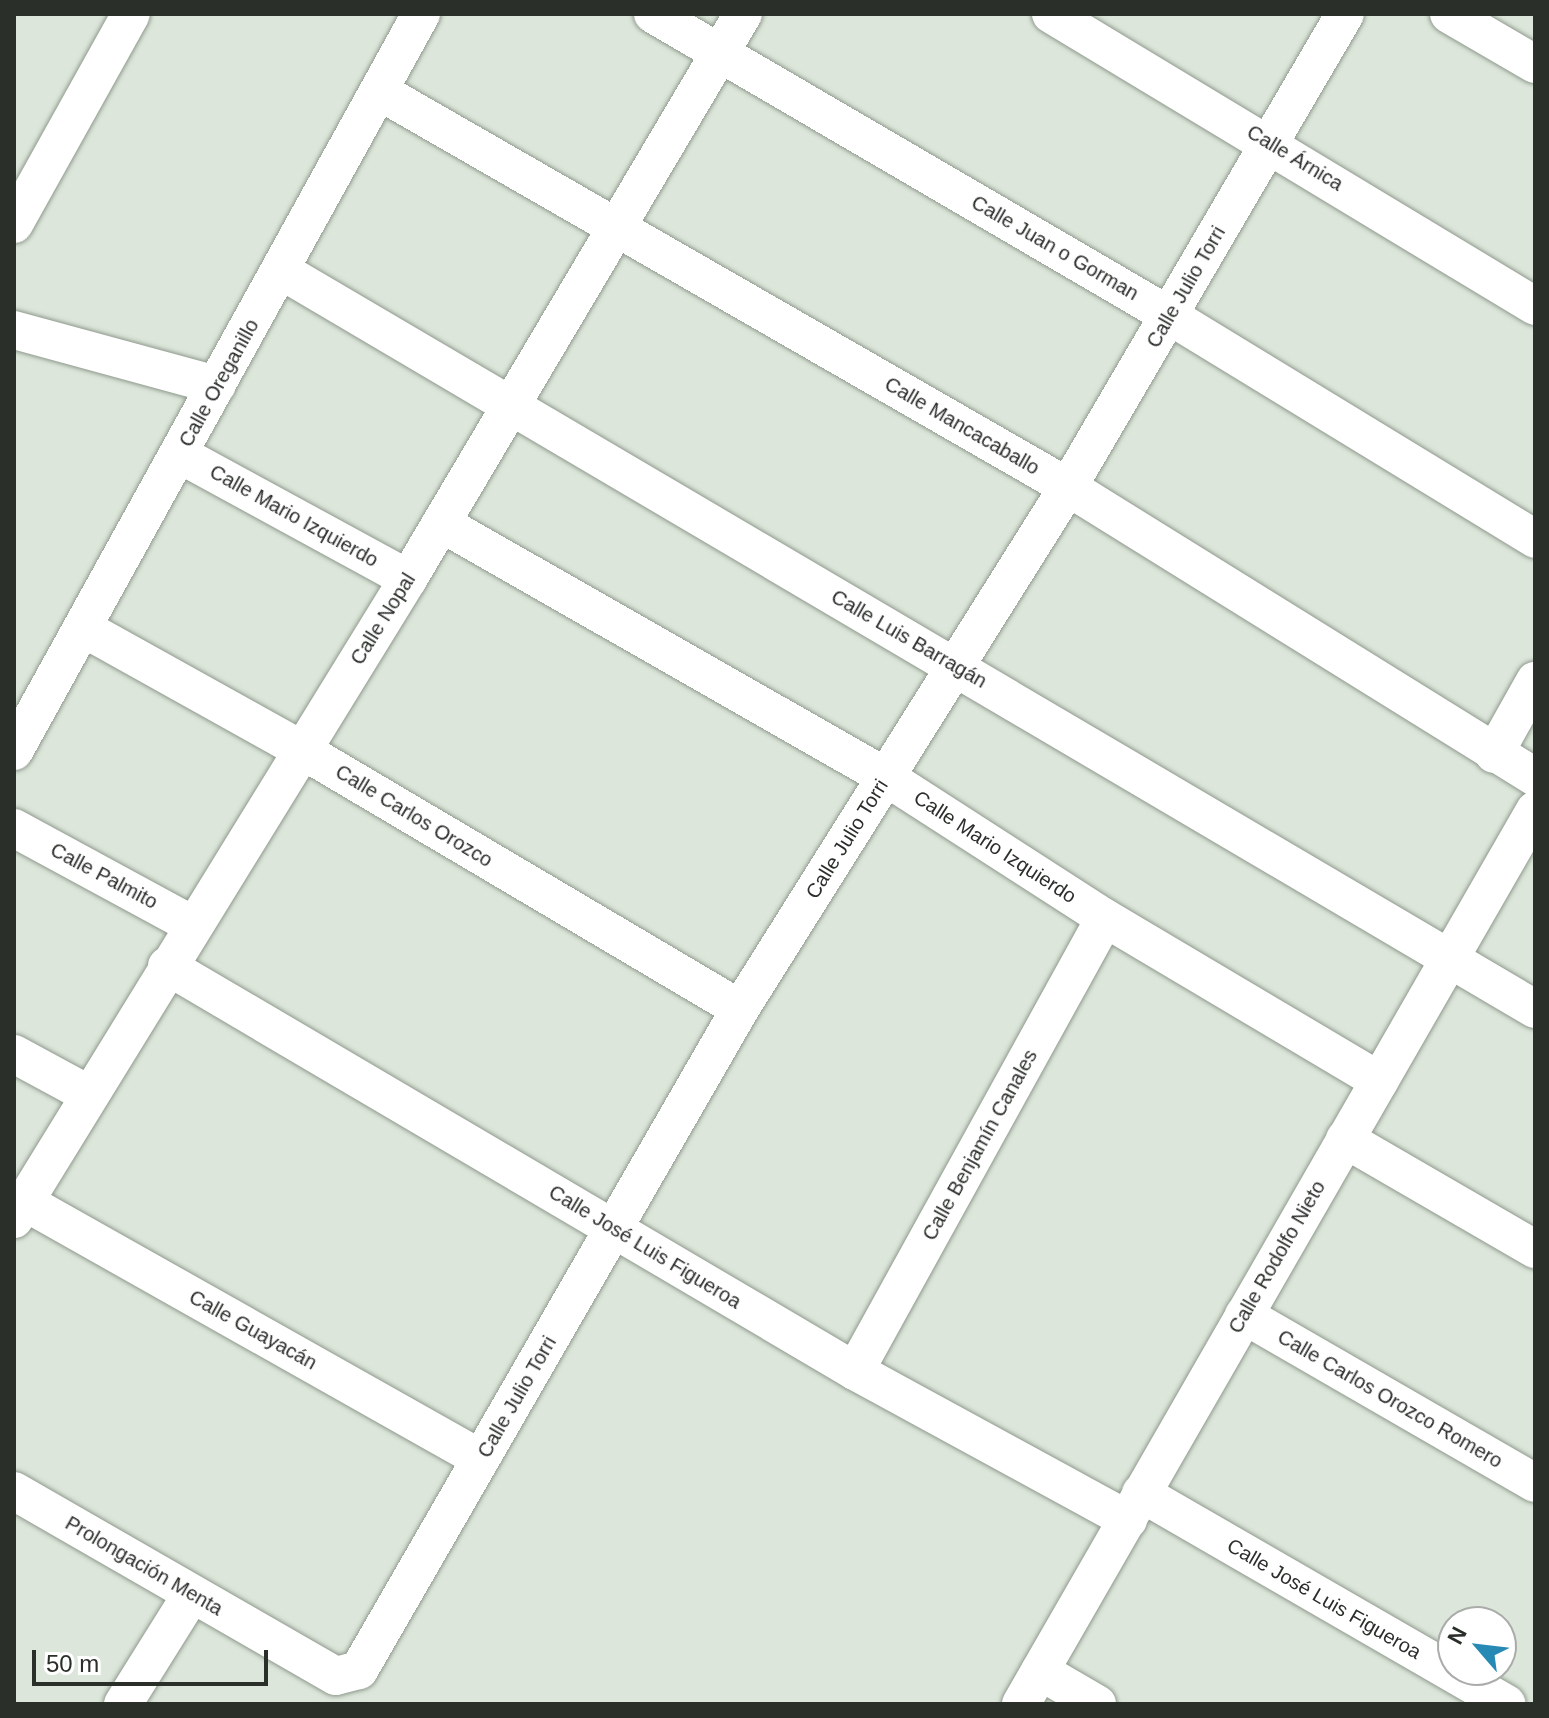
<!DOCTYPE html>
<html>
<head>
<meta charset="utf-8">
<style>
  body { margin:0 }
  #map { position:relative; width:1549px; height:1718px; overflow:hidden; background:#dce6da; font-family:Arial,sans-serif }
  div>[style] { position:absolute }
  .roads { filter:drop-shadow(0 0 2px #8f998d) drop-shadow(0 0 2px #8f998d) }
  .minor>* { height:38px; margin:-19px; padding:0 19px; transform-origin:19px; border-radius:19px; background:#fff }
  span { translate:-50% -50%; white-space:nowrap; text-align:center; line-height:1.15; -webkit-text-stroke:7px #fff; paint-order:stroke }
  .street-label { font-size:20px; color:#2b2f2a }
  .frame { position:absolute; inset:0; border:16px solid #2b2f2a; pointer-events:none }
  .north { position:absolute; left:1437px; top:1606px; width:80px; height:80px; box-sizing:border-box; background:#fff; border:2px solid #aaacaa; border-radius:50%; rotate:298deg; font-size:22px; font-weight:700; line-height:32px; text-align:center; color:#2b2f2a }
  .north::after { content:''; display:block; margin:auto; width:28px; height:36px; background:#268ab4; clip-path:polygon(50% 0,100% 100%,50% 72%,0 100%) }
  .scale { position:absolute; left:32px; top:1650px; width:236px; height:36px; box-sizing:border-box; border:4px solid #2b2f2a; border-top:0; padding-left:10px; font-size:24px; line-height:28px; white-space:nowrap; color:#2b2f2a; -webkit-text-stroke:6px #fff; paint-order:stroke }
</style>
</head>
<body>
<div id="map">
  <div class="roads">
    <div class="minor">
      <div style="left:653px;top:14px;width:599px;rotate:30.29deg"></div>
      <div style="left:1170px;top:316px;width:428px;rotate:31.4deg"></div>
      <div style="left:1051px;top:14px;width:565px;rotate:31.1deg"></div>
      <div style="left:1449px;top:14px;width:99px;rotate:30.2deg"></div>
      <div style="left:379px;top:91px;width:795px;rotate:29.89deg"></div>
      <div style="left:1068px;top:487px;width:550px;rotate:31.84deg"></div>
      <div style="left:14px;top:224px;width:240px;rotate:-60.9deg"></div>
      <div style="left:282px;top:271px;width:1454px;rotate:30.5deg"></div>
      <div style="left:14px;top:330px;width:210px;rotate:15.2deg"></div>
      <div style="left:179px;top:454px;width:261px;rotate:28.6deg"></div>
      <div style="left:441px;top:523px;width:512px;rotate:29.72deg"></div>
      <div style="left:886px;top:777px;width:260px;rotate:32.8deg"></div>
      <div style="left:1105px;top:918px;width:319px;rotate:30.7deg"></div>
      <div style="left:83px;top:628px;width:251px;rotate:29.1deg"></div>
      <div style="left:302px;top:750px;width:509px;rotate:30.6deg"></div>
      <div style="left:14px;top:751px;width:842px;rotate:-61.09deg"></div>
      <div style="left:1494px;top:754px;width:84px;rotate:-60.7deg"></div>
      <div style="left:14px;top:828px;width:204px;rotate:28.5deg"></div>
      <div style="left:167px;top:966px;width:798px;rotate:30.48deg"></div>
      <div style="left:855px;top:1371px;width:311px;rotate:28.6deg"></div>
      <div style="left:14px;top:1054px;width:84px;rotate:28.4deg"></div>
      <div style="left:1345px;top:1139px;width:220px;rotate:30.1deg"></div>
      <div style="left:25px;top:1202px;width:523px;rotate:29.41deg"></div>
      <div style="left:14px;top:1219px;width:752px;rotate:-58.38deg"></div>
      <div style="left:408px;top:579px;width:657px;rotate:-59.34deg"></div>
      <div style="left:1244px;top:1315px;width:336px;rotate:30deg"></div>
      <div style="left:855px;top:1371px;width:517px;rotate:-61.11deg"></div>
      <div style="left:14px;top:1491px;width:371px;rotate:29.9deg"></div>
      <div style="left:336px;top:1676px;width:24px;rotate:-15deg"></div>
      <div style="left:359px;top:1670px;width:763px;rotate:-60.04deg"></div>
      <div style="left:740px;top:1009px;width:616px;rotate:-57.86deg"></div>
      <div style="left:1068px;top:487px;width:548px;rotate:-59.65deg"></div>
      <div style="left:1141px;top:1493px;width:422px;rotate:30deg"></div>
      <div style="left:1040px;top:1671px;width:66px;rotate:30.1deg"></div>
      <div style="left:123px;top:1704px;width:128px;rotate:-58deg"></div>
      <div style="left:1021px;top:1704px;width:1031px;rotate:-60.1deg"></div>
    </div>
  </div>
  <div class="street-label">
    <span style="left:1295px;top:158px;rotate:31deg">Calle Árnica</span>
    <span style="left:1055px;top:248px;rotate:30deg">Calle Juan o Gorman</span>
    <span style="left:1186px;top:287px;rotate:-60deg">Calle Julio Torri</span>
    <span style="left:219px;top:383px;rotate:-61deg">Calle Oreganillo</span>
    <span style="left:962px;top:426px;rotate:30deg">Calle Mancacaballo</span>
    <span style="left:294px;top:516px;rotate:29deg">Calle Mario Izquierdo</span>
    <span style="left:383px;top:619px;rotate:-58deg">Calle Nopal</span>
    <span style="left:909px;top:639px;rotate:30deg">Calle Luis Barragán</span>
    <span style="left:414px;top:816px;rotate:31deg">Calle Carlos Orozco</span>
    <span style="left:847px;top:839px;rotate:-58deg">Calle Julio Torri</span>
    <span style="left:995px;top:847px;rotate:33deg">Calle Mario Izquierdo</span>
    <span style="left:104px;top:876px;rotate:28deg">Calle Palmito</span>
    <span style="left:980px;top:1145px;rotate:-61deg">Calle Benjamín Canales</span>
    <span style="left:645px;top:1247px;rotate:31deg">Calle José Luis Figueroa</span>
    <span style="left:1277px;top:1257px;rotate:-60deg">Calle Rodolfo Nieto</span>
    <span style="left:253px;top:1330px;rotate:29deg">Calle Guayacán</span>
    <span style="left:517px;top:1397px;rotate:-60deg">Calle Julio Torri</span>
    <span style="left:1390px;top:1399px;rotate:30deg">Calle Carlos Orozco Romero</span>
    <span style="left:144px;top:1566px;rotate:30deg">Prolongación Menta</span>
    <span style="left:1324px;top:1599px;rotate:30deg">Calle José Luis Figueroa</span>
  </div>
  <div class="frame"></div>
  <div class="north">N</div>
  <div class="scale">50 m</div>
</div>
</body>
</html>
